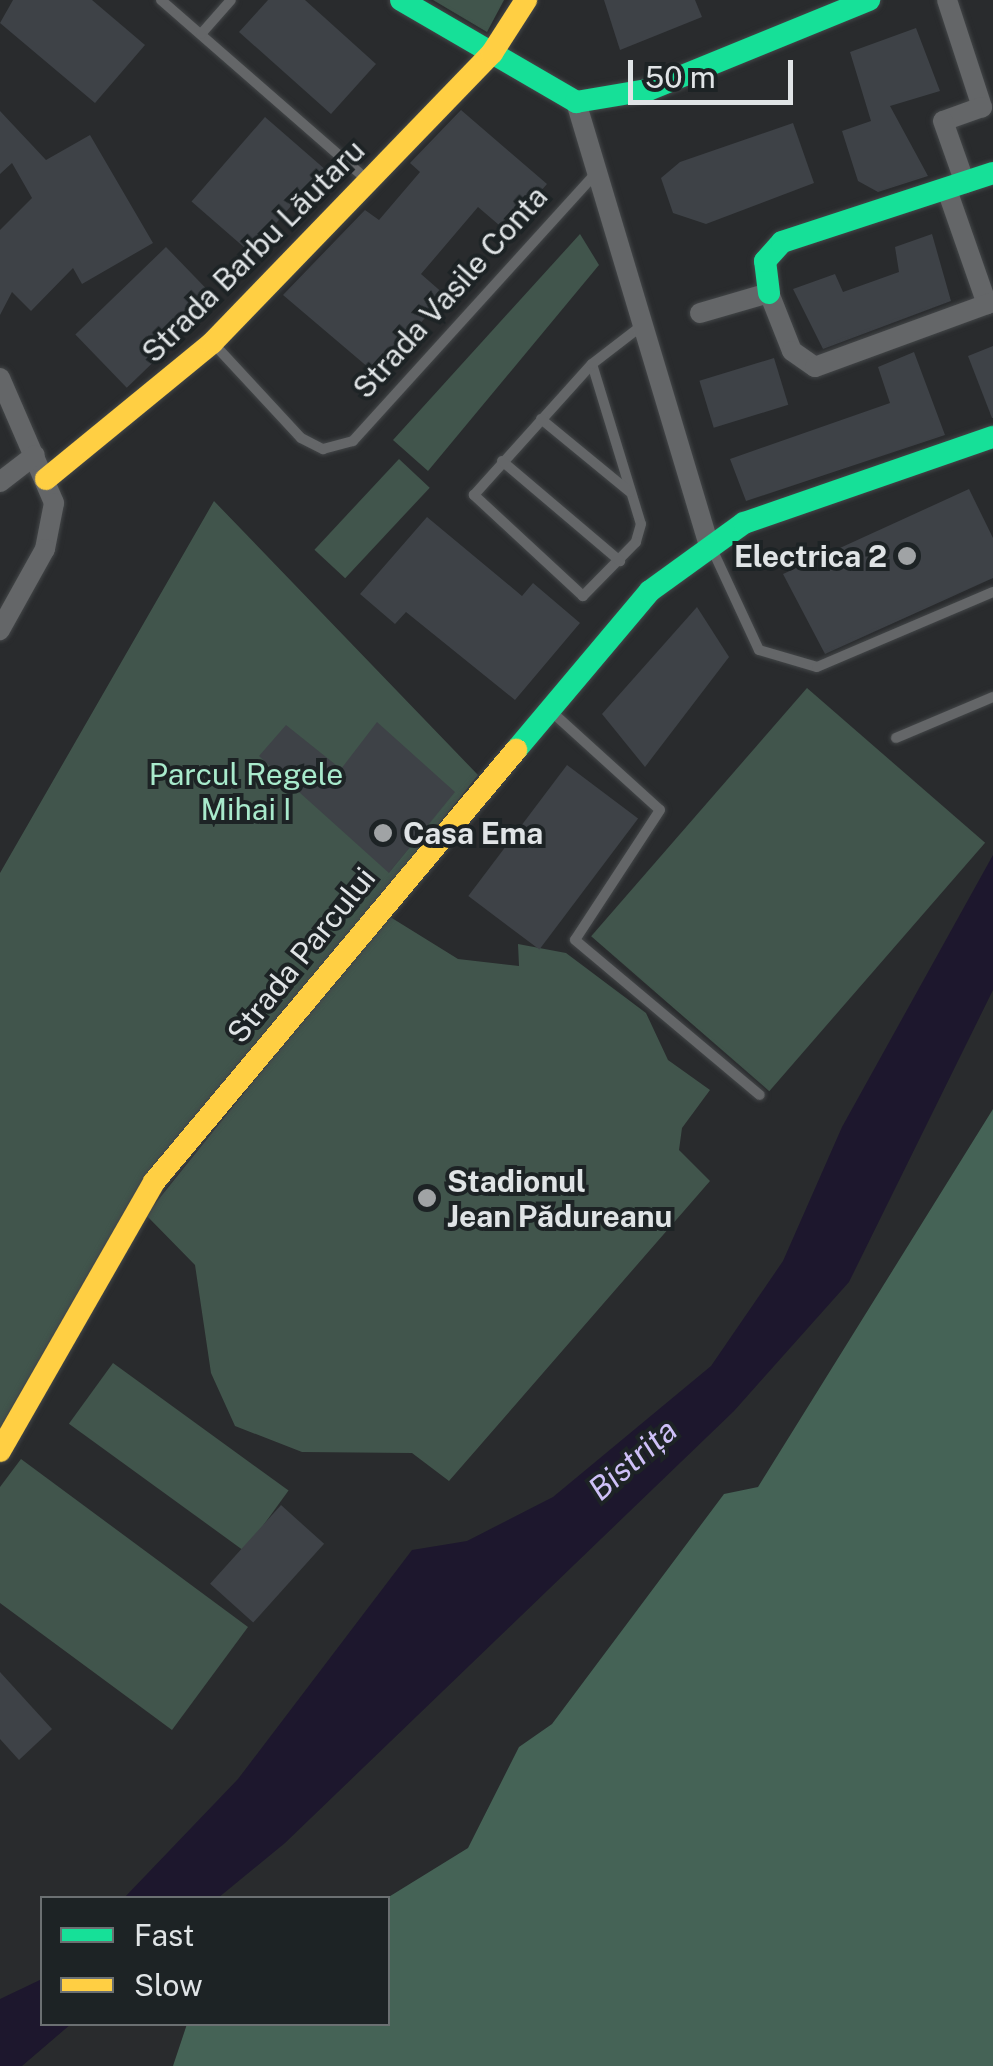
<!DOCTYPE html>
<html>
<head>
<meta charset="utf-8">
<style>
  body { margin:0 }
  #map { position:relative; width:993px; height:2066px; overflow:hidden; background:#292b2d; font-family:"Public Sans",sans-serif }
  div>[style] { position:absolute }
  .green>* { inset:0; background:#41554c; transform-origin:0 0 }
  .forest>* { inset:0; background:#456356 }
  .water>* { inset:0; background:#1d172d }
  .building>* { inset:0; background:#3e4247; transform-origin:0 0 }
  .roads { filter:drop-shadow(0 0 2px #434648) drop-shadow(0 0 2px #434648) }
  .lane>* { height:10px; margin:-5px; padding:0 5px; transform-origin:5px; border-radius:5px; background:#646668 }
  .street>* { height:20px; margin:-10px; padding:0 10px; transform-origin:10px; border-radius:10px; background:#646668 }
  .fast>* { height:22px; margin:-11px; padding:0 11px; transform-origin:11px; border-radius:11px; background:#16e098 }
  .slow>* { height:22px; margin:-11px; padding:0 11px; transform-origin:11px; border-radius:11px; background:#ffcf43 }
  .dots>* { width:28px; height:28px; translate:-50% -50%; box-sizing:border-box; border:5px solid #1d2325; border-radius:50% }
  span { translate:-50% -50%; white-space:nowrap; text-align:center; line-height:1.15; -webkit-text-stroke:8px #1d2325; paint-order:stroke }
  .street-label { font-size:30px; color:#e0e4e6 }
  .poi-label { font-size:30px; color:#e0e4e6; font-weight:700 }
  .right { translate:-100% -50%; text-align:right }
  .left { translate:0 -50%; text-align:left }
  .park-label { font-size:30px; color:#a8eacc }
  .water-label { font-size:32px; color:#cec0f7; font-style:italic }
  .legend { position:absolute; left:40px; top:1896px; width:350px; height:130px; box-sizing:border-box; background:#1d2325; border:2px solid #6b7072; margin:0; padding:12px 18px; list-style:none; font-size:30px; color:#e0e4e6 }
  .legend li { display:flex; align-items:center; gap:20px; height:50px }
  .legend b { width:50px; border:2px solid #6b7072 }
  .scale { position:absolute; left:628px; top:60px; width:165px; height:45px; box-sizing:border-box; border:5px solid #e0e4e6; border-top:0; padding-left:12px; font-size:30px; line-height:35px; white-space:nowrap; color:#e0e4e6; -webkit-text-stroke:8px #1d2325; paint-order:stroke }
</style>
</head>
<body>
<div id="map">
  <div class="green">
    <div style="clip-path:polygon(433px 0,504px 0,487px 32px)"></div>
    <div style="clip-path:polygon(580px 234px,599px 265px,428px 471px,393px 440px)"></div>
    <div style="left:399px;top:459px;width:42px;height:124px;rotate:43deg"></div>
    <div style="clip-path:polygon(214px 501px,478px 775px,154px 1182px,0 1438px,0 873px)"></div>
    <div style="left:807px;top:688px;width:236px;height:329px;rotate:41deg"></div>
    <div style="clip-path:polygon(387px 915px,458px 959px,519px 966px,518px 944px,566px 953px,646px 1013px,668px 1060px,710px 1090px,682px 1128px,679px 1150px,710px 1181px,449px 1481px,412px 1453px,302px 1452px,235px 1426px,211px 1373px,195px 1265px,146px 1215px)"></div>
    <div style="left:113px;top:1363px;width:217px;height:75px;rotate:36deg"></div>
    <div style="clip-path:polygon(21px 1459px,248px 1627px,172px 1730px,0 1603px,0 1487px)"></div>
  </div>
  <div class="forest">
    <div style="clip-path:polygon(993px 1109px,993px 2066px,173px 2066px,187px 2024px,388px 2024px,387px 1898px,468px 1848px,519px 1747px,552px 1724px,724px 1494px,758px 1487px)"></div>
  </div>
  <div class="water">
    <div style="clip-path:polygon(993px 855px,993px 990px,849px 1282px,734px 1411px,285px 1843px,218px 1898px,124px 1898px,238px 1779px,412px 1550px,467px 1541px,553px 1497px,711px 1366px,783px 1261px,842px 1127px)"></div>
    <div style="clip-path:polygon(42px 1979px,42px 2024px,71px 2024px,22px 2066px,0 2066px,0 1999px)"></div>
  </div>
  <div class="building">
    <div style="clip-path:polygon(13px 0,92px 0,145px 45px,95px 103px,0 23px)"></div>
    <div style="clip-path:polygon(268px 0,305px 0,376px 64px,331px 114px,239px 32px)"></div>
    <div style="clip-path:polygon(604px 0,695px 0,702px 17px,620px 50px)"></div>
    <div style="clip-path:polygon(916px 28px,940px 91px,890px 106px,928px 176px,878px 192px,858px 181px,842px 131px,871px 121px,850px 52px)"></div>
    <div style="clip-path:polygon(461px 110px,547px 184px,506px 231px,478px 207px,421px 274px,445px 295px,376px 374px,283px 295px,365px 210px,379px 220px,420px 172px,410px 163px)"></div>
    <div style="clip-path:polygon(0 111px,46px 160px,90px 135px,153px 243px,82px 284px,73px 268px,31px 311px,12px 292px,0 315px,0 230px,32px 198px,12px 163px,0 174px)"></div>
    <div style="left:265px;top:117px;width:78px;height:112px;rotate:41deg"></div>
    <div style="clip-path:polygon(793px 123px,814px 183px,706px 224px,673px 213px,661px 178px,680px 162px)"></div>
    <div style="clip-path:polygon(932px 234px,951px 301px,823px 349px,793px 289px,835px 274px,843px 292px,899px 272px,895px 247px)"></div>
    <div style="left:166px;top:247px;width:74px;height:126px;rotate:46deg"></div>
    <div style="clip-path:polygon(993px 346px,993px 418px,992px 418px,968px 356px)"></div>
    <div style="clip-path:polygon(914px 352px,945px 435px,746px 501px,730px 459px,890px 403px,878px 367px)"></div>
    <div style="left:774px;top:358px;width:49px;height:78px;rotate:73deg"></div>
    <div style="clip-path:polygon(969px 489px,993px 538px,993px 578px,825px 654px,783px 574px)"></div>
    <div style="clip-path:polygon(427px 517px,522px 596px,533px 583px,580px 623px,515px 700px,406px 612px,395px 624px,360px 594px)"></div>
    <div style="clip-path:polygon(697px 607px,729px 657px,645px 767px,602px 714px)"></div>
    <div style="clip-path:polygon(377px 722px,455px 792px,389px 873px,259px 756px,286px 725px,341px 769px)"></div>
    <div style="left:567px;top:765px;width:89px;height:164px;rotate:37deg"></div>
    <div style="left:281px;top:1505px;width:58px;height:106px;rotate:42deg"></div>
    <div style="clip-path:polygon(0 1672px,52px 1729px,19px 1760px,0 1739px)"></div>
  </div>
  <div class="roads">
    <div class="lane">
      <div style="left:161px;top:0;width:274px;rotate:41.1deg"></div>
      <div style="left:201px;top:34px;width:45px;rotate:-48.6deg"></div>
      <div style="left:213px;top:343px;width:129px;rotate:47.2deg"></div>
      <div style="left:301px;top:438px;width:25px;rotate:27deg"></div>
      <div style="left:323px;top:449px;width:31px;rotate:-15deg"></div>
      <div style="left:353px;top:441px;width:358px;rotate:-47.8deg"></div>
      <div style="left:592px;top:364px;width:167px;rotate:73deg"></div>
      <div style="left:641px;top:524px;width:19px;rotate:106deg"></div>
      <div style="left:636px;top:542px;width:76px;rotate:134.5deg"></div>
      <div style="left:583px;top:596px;width:149px;rotate:-137.2deg"></div>
      <div style="left:474px;top:495px;width:176px;rotate:-48deg"></div>
      <div style="left:592px;top:364px;width:61px;rotate:-37.6deg"></div>
      <div style="left:541px;top:419px;width:115px;rotate:39.4deg"></div>
      <div style="left:502px;top:461px;width:155px;rotate:40.3deg"></div>
      <div style="left:713px;top:551px;width:109px;rotate:65.1deg"></div>
      <div style="left:759px;top:650px;width:60px;rotate:16.3deg"></div>
      <div style="left:817px;top:667px;width:191px;rotate:-23.1deg"></div>
      <div style="left:553px;top:713px;width:144px;rotate:42.2deg"></div>
      <div style="left:660px;top:810px;width:155px;rotate:123.2deg"></div>
      <div style="left:575px;top:940px;width:241px;rotate:40deg"></div>
      <div style="left:896px;top:738px;width:105px;rotate:-22.9deg"></div>
    </div>
    <div class="street">
      <div style="left:947px;top:0;width:113px;rotate:71.9deg"></div>
      <div style="left:982px;top:107px;width:41px;rotate:160.3deg"></div>
      <div style="left:943px;top:121px;width:66px;rotate:70.5deg"></div>
      <div style="left:576px;top:102px;width:458px;rotate:73.3deg"></div>
      <div style="left:947px;top:190px;width:121px;rotate:70.7deg"></div>
      <div style="left:700px;top:313px;width:72px;rotate:-16.2deg"></div>
      <div style="left:769px;top:293px;width:62px;rotate:68.4deg"></div>
      <div style="left:792px;top:351px;width:28px;rotate:35deg"></div>
      <div style="left:815px;top:367px;width:189px;rotate:-20.1deg"></div>
      <div style="left:0;top:378px;width:136px;rotate:66.6deg"></div>
      <div style="left:54px;top:503px;width:47px;rotate:101.1deg"></div>
      <div style="left:45px;top:549px;width:93px;rotate:119.1deg"></div>
      <div style="left:0;top:482px;width:44px;rotate:-37.6deg"></div>
    </div>
    <div class="fast">
      <div style="left:401px;top:0;width:203px;rotate:30.2deg"></div>
      <div style="left:576px;top:102px;width:73px;rotate:-9.5deg"></div>
      <div style="left:648px;top:90px;width:239px;rotate:-22.2deg"></div>
      <div style="left:769px;top:293px;width:32px;rotate:-97deg"></div>
      <div style="left:765px;top:261px;width:25px;rotate:-48deg"></div>
      <div style="left:782px;top:242px;width:222px;rotate:-18.1deg"></div>
      <div style="left:516px;top:750px;width:208px;rotate:-49.9deg"></div>
      <div style="left:650px;top:591px;width:116px;rotate:-35.9deg"></div>
      <div style="left:744px;top:523px;width:263px;rotate:-19.1deg"></div>
    </div>
    <div class="slow">
      <div style="left:46px;top:479px;width:215px;rotate:-39.3deg"></div>
      <div style="left:212px;top:343px;width:403px;rotate:-46deg"></div>
      <div style="left:492px;top:53px;width:63px;rotate:-57.3deg"></div>
      <div style="left:0;top:1451px;width:310px;rotate:-60.2deg"></div>
      <div style="left:154px;top:1182px;width:564px;rotate:-50.04deg"></div>
    </div>
  </div>
  <div class="dots">
    <div style="left:907px;top:556px;background:#a0a3a5"></div>
    <div style="left:383px;top:833px;background:#a0a3a5"></div>
    <div style="left:427px;top:1198px;background:#a0a3a5"></div>
  </div>
  <div class="street-label">
    <span style="left:253px;top:251px;rotate:-45deg">Strada Barbu Lăutaru</span>
    <span style="left:450px;top:292px;rotate:-48deg">Strada Vasile Conta</span>
    <span style="left:301px;top:955px;rotate:-51deg">Strada Parcului</span>
  </div>
  <div class="poi-label">
    <span class="right" style="left:887px;top:556px">Electrica 2</span>
    <span class="left" style="left:403px;top:833px">Casa Ema</span>
    <span class="left" style="left:447px;top:1198px">Stadionul<br>Jean Pădureanu</span>
  </div>
  <div class="park-label">
    <span style="left:246px;top:791px">Parcul Regele<br>Mihai I</span>
  </div>
  <div class="water-label">
    <span style="left:633px;top:1460px;rotate:-41deg">Bistrița</span>
  </div>
  <ul class="legend">
  <li><b style="height:12px;background:#16e098"></b>Fast</li>
  <li><b style="height:12px;background:#ffcf43"></b>Slow</li>
  </ul>
  <div class="scale">50 m</div>
</div>
</body>
</html>
